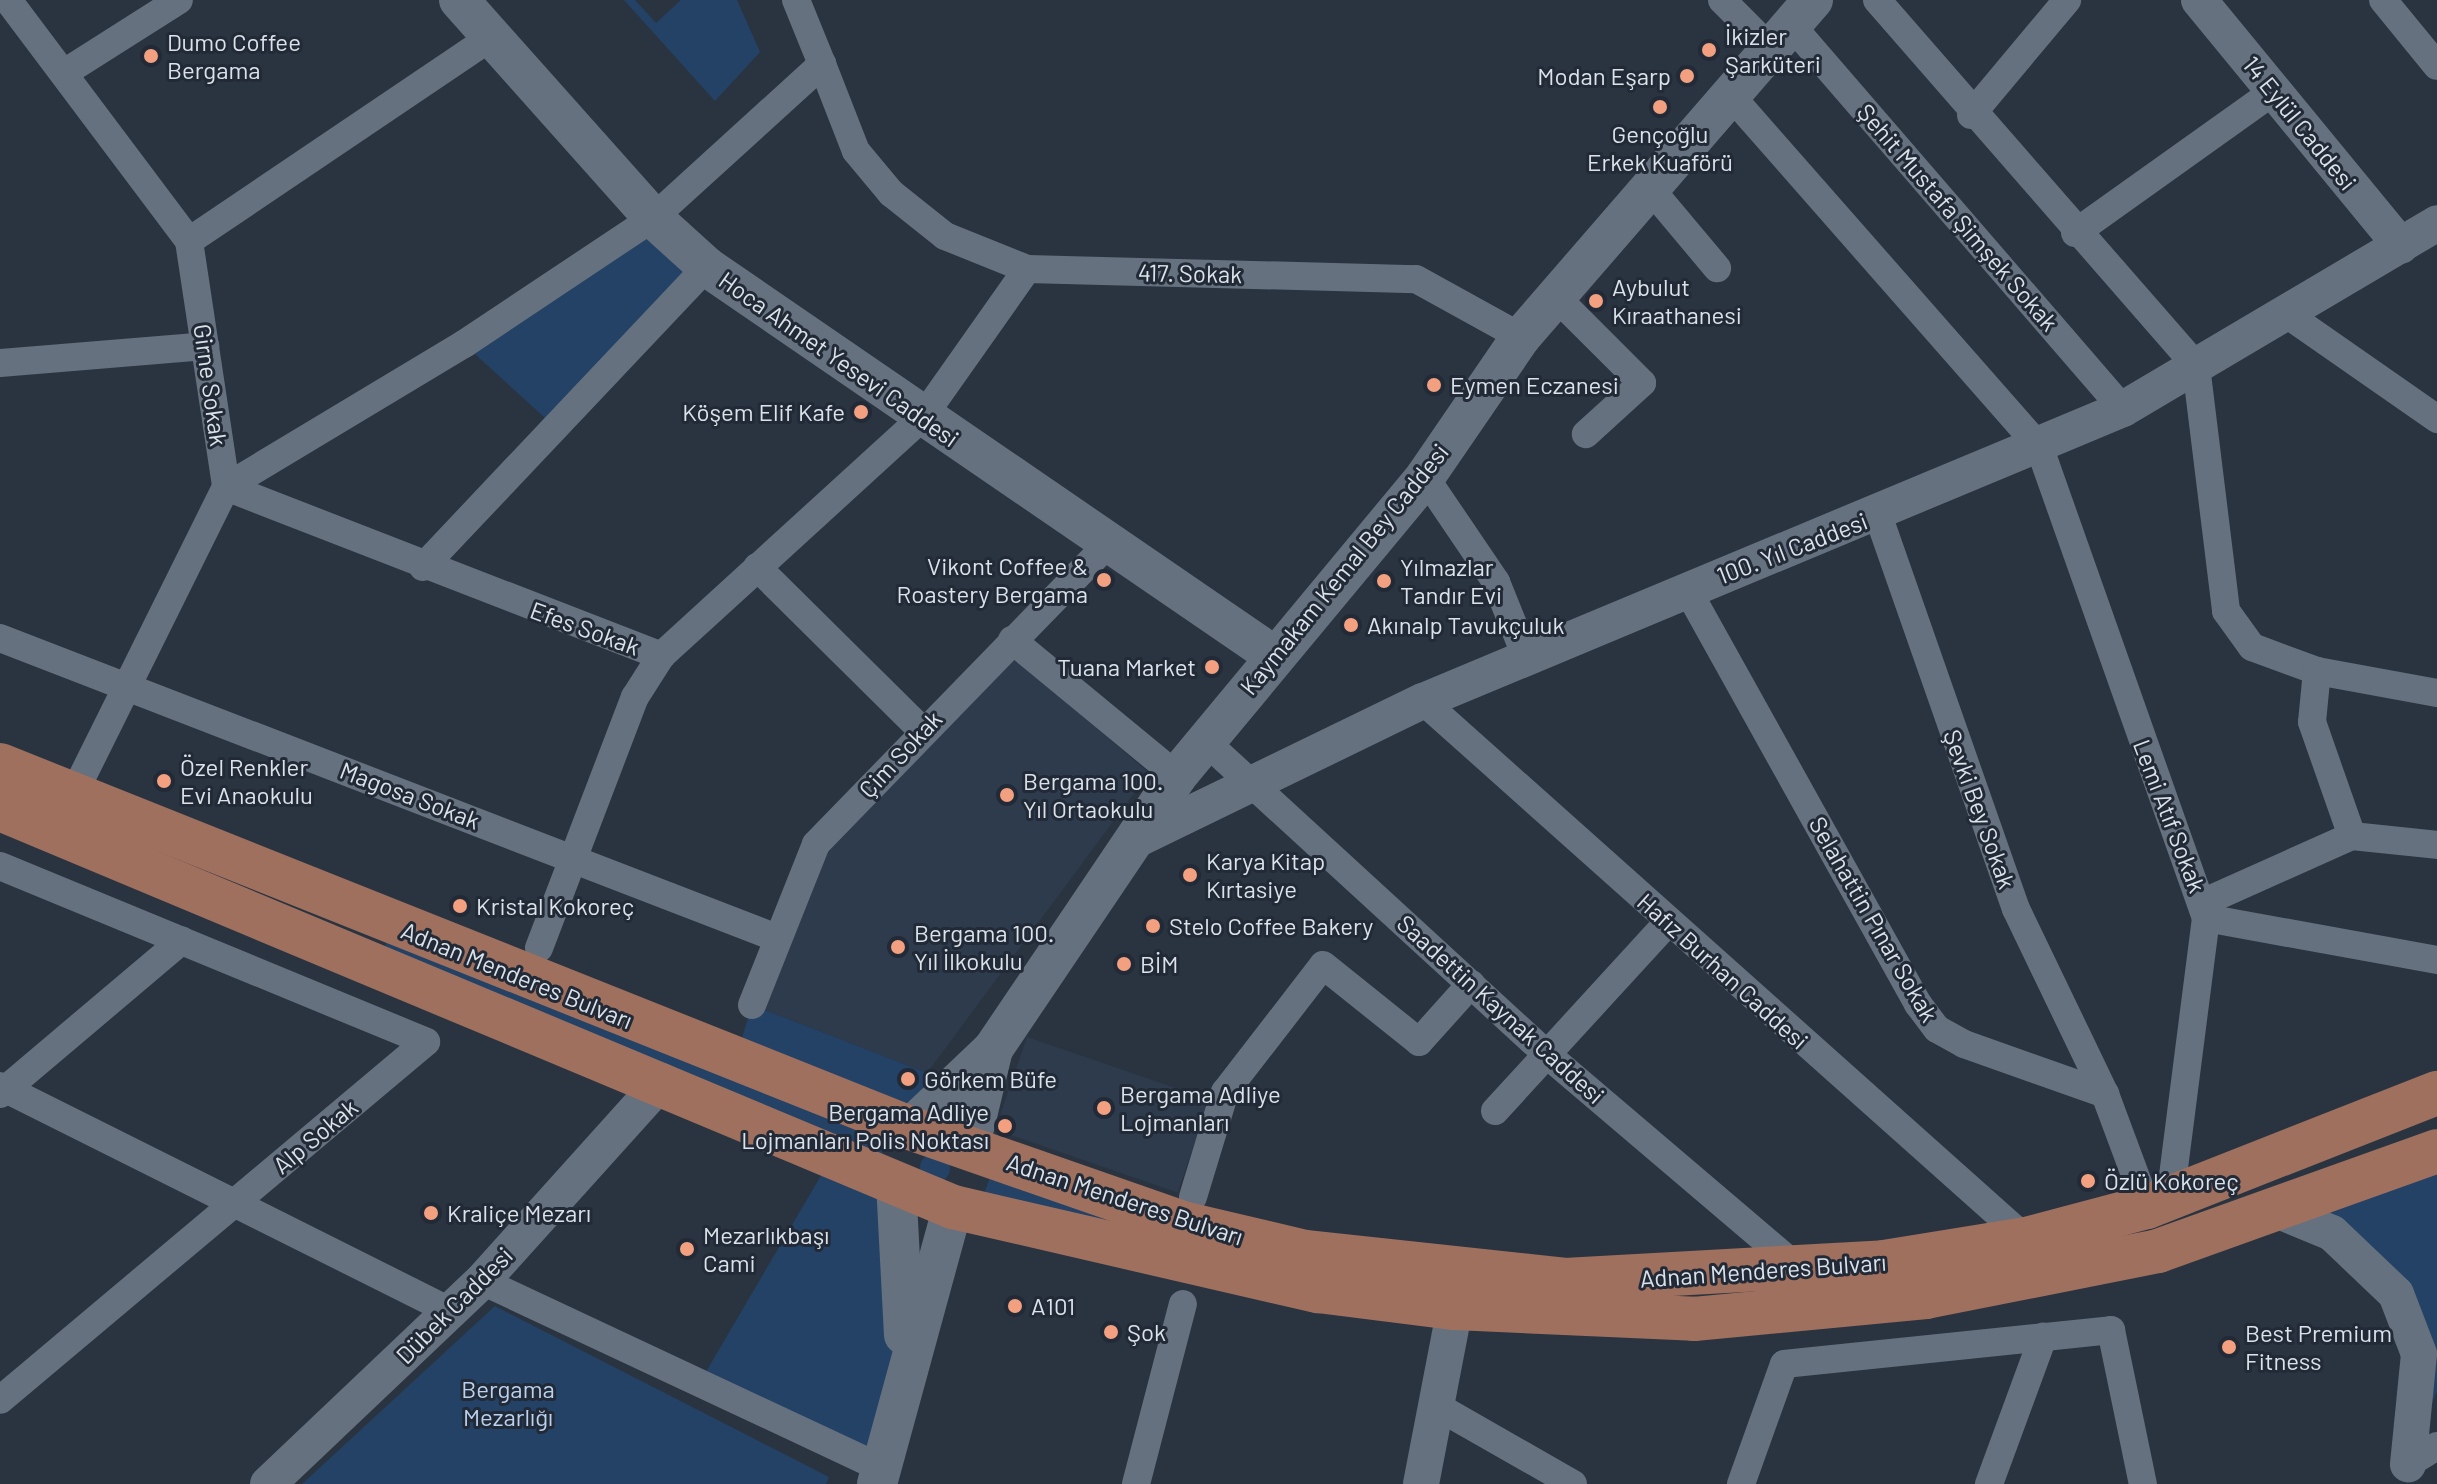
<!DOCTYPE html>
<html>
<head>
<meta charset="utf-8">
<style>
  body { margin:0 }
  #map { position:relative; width:2437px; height:1484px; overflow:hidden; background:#2a3440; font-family:Barlow,sans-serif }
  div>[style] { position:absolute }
  .built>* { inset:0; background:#2d3b4d; transform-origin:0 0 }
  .green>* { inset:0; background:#234266 }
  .round { border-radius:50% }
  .minor>* { height:28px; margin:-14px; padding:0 14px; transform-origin:14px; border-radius:14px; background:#66717f }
  .tertiary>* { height:36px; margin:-18px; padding:0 18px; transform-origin:18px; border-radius:18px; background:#66717f }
  .secondary>* { height:40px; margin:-20px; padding:0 20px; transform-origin:20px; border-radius:20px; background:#66717f }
  .primary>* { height:44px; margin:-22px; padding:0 22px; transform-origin:22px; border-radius:22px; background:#a0705f }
  .dots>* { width:22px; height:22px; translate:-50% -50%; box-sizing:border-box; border:4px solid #212a36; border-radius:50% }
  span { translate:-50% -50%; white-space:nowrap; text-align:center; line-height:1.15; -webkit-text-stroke:6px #212a36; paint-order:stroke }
  .poi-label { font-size:24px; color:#dbe2ea }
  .left { translate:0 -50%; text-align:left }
  .right { translate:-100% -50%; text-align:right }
  .street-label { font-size:24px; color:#dbe2ea }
  .park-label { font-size:24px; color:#bad2f0 }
</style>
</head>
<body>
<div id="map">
  <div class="built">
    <div style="clip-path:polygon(1009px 653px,1149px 773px,927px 1073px,762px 1009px,823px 856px)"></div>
    <div style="left:1027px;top:1037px;width:193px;height:98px;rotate:19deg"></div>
  </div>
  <div class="green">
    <div style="clip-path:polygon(624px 0,635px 0,656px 23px,681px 0,737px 0,760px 52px,715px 101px)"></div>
    <div style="clip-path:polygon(634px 232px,707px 267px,556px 428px,464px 344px)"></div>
    <div style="clip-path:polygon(387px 936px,891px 1131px,882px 1155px,385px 951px)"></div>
    <div style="clip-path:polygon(752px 1005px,927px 1073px,910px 1128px,742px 1038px)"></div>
    <div style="clip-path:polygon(2437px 1151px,2437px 1391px,2408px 1464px,2419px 1354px,2396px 1294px,2279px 1211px)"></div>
    <div class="round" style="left:920px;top:1153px;width:30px;height:30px"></div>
    <div style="clip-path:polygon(833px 1155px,896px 1183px,905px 1361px,882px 1468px,700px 1382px)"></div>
    <div style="clip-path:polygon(991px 1174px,1210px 1247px,982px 1200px)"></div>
    <div style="clip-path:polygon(495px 1306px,829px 1477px,826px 1484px,302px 1484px)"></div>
  </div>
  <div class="minor">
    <div style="left:8px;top:0;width:301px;rotate:53.1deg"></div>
    <div style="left:189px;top:241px;width:249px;rotate:81.4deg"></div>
    <div style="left:226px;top:487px;width:344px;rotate:116.4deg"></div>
    <div style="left:1722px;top:0;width:69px;rotate:45deg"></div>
    <div style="left:1877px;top:0;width:486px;rotate:48.9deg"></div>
    <div style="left:2196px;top:366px;width:247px;rotate:83deg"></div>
    <div style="left:2226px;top:611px;width:44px;rotate:54.2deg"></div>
    <div style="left:2252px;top:647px;width:69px;rotate:20.3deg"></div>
    <div style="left:2317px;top:671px;width:122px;rotate:10.4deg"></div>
    <div style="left:2383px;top:0;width:85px;rotate:50.7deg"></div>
    <div style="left:1792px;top:26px;width:506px;rotate:49.17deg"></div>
    <div style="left:822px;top:64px;width:93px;rotate:68.7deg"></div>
    <div style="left:856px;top:151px;width:55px;rotate:50.2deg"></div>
    <div style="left:891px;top:193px;width:69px;rotate:38.5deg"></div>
    <div style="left:945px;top:236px;width:88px;rotate:21.9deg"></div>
    <div style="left:64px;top:73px;width:136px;rotate:-32.4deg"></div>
    <div style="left:1732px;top:97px;width:465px;rotate:48.7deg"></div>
    <div style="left:2039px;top:446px;width:501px;rotate:70.52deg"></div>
    <div style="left:2206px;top:918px;width:284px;rotate:97.3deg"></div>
    <div style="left:1971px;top:115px;width:150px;rotate:-50.1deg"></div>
    <div style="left:1649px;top:187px;width:106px;rotate:50deg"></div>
    <div style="left:2075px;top:233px;width:244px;rotate:-35.5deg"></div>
    <div style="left:189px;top:241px;width:364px;rotate:-34deg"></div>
    <div style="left:1555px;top:296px;width:123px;rotate:45deg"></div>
    <div style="left:1642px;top:383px;width:76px;rotate:137.7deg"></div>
    <div style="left:2288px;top:315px;width:182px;rotate:34.9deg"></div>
    <div style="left:0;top:363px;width:206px;rotate:-4.7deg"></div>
    <div style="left:1425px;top:477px;width:127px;rotate:55.9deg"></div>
    <div style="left:1496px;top:582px;width:83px;rotate:68.1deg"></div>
    <div style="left:226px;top:487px;width:278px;rotate:-31deg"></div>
    <div style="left:464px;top:344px;width:227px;rotate:-33.7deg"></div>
    <div style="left:653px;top:218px;width:229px;rotate:-42.3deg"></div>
    <div style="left:822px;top:64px;width:69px;rotate:-112.1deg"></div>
    <div style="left:226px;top:487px;width:467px;rotate:21.2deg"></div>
    <div style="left:1878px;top:515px;width:417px;rotate:70.7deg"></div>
    <div style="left:2016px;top:909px;width:205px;rotate:64.3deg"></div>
    <div style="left:423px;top:567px;width:413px;rotate:-46.6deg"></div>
    <div style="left:757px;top:567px;width:232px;rotate:44.7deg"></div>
    <div style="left:1687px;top:589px;width:475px;rotate:60.9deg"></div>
    <div style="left:1918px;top:1004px;width:31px;rotate:53deg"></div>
    <div style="left:1937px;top:1029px;width:31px;rotate:29deg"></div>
    <div style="left:1964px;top:1044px;width:150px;rotate:19.5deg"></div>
    <div style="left:2105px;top:1094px;width:121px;rotate:69.6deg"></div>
    <div style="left:0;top:638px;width:830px;rotate:21.12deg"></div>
    <div style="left:1012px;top:640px;width:214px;rotate:39.5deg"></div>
    <div style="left:2317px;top:671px;width:51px;rotate:95.6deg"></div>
    <div style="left:2312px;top:722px;width:121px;rotate:70.7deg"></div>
    <div style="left:1423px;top:701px;width:808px;rotate:41.74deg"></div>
    <div style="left:1205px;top:741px;width:460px;rotate:42.5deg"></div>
    <div style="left:1544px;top:1052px;width:338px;rotate:40.4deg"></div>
    <div style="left:0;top:866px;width:461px;rotate:22.4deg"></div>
    <div style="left:426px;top:1042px;width:556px;rotate:139.96deg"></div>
    <div style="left:2202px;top:903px;width:164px;rotate:-24.1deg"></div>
    <div style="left:2352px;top:836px;width:85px;rotate:6deg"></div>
    <div style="left:2206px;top:918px;width:235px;rotate:10.3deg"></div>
    <div style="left:539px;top:948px;width:269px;rotate:-69.1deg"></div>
    <div style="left:635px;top:697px;width:49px;rotate:-57.6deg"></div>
    <div style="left:661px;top:656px;width:353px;rotate:-42.4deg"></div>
    <div style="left:922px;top:418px;width:182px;rotate:-54.8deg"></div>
    <div style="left:1027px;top:269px;width:389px;rotate:1.5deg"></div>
    <div style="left:1416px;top:279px;width:120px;rotate:28.9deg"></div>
    <div style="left:752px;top:1005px;width:173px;rotate:-68.3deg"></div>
    <div style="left:816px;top:844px;width:420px;rotate:-45.8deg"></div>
    <div style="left:0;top:1086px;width:503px;rotate:26.57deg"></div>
    <div style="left:0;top:1094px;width:238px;rotate:-40.2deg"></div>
    <div style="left:1495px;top:1111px;width:255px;rotate:-47.5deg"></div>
    <div style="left:1193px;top:1197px;width:110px;rotate:-73.1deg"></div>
    <div style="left:1225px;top:1092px;width:160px;rotate:-52.3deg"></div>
    <div style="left:1323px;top:965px;width:123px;rotate:38.7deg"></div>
    <div style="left:1419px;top:1042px;width:78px;rotate:-48.1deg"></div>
    <div style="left:482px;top:1281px;width:442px;rotate:25.1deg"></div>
    <div style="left:1440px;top:1408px;width:153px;rotate:29.7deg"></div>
    <div style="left:2408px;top:1464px;width:34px;rotate:-32deg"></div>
    <div style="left:1136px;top:1484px;width:186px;rotate:-75.4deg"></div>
    <div style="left:1741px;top:1484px;width:127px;rotate:-70.3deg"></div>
    <div style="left:1784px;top:1364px;width:329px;rotate:-5.9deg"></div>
    <div style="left:2111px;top:1330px;width:157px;rotate:78.3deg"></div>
    <div style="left:1989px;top:1484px;width:157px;rotate:-69.8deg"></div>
  </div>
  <div class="tertiary">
    <div style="left:2199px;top:0;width:318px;rotate:50.6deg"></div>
    <div style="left:1132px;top:842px;width:323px;rotate:-25.9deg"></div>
    <div style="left:1423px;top:701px;width:758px;rotate:-22.64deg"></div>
    <div style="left:2123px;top:409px;width:365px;rotate:-30.6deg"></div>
    <div style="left:2279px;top:1211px;width:57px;rotate:22.5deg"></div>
    <div style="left:2332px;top:1233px;width:88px;rotate:43.6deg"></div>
    <div style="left:2396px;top:1294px;width:64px;rotate:69deg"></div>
    <div style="left:2419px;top:1354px;width:111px;rotate:95.7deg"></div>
    <div style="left:268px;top:1484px;width:295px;rotate:-43.5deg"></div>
    <div style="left:482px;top:1281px;width:269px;rotate:-48deg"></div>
    <div style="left:1421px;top:1484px;width:179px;rotate:-79.1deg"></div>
  </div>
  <div class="secondary">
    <div style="left:459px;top:0;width:292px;rotate:48.3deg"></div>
    <div style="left:653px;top:218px;width:73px;rotate:42.2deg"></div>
    <div style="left:707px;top:267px;width:686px;rotate:34.43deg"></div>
    <div style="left:910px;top:1128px;width:115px;rotate:-43.6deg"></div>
    <div style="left:993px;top:1049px;width:329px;rotate:-56deg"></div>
    <div style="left:1177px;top:776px;width:388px;rotate:-50.3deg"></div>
    <div style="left:1425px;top:477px;width:170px;rotate:-55.6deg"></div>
    <div style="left:1521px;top:337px;width:446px;rotate:-49.1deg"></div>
    <div style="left:969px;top:1149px;width:103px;rotate:-76.5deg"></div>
    <div style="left:896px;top:1183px;width:152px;rotate:87deg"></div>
    <div style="left:877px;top:1484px;width:287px;rotate:-74.7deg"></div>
  </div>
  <div class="primary">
    <div style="left:0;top:765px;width:980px;rotate:21.75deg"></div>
    <div style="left:910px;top:1128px;width:292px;rotate:19.2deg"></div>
    <div style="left:1186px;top:1224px;width:122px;rotate:13.2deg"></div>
    <div style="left:1305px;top:1252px;width:262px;rotate:6.1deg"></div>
    <div style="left:1565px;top:1280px;width:320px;rotate:-3.2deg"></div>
    <div style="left:1884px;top:1262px;width:144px;rotate:-9.2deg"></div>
    <div style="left:2026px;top:1239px;width:125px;rotate:-14.8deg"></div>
    <div style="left:2147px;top:1207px;width:312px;rotate:-21.5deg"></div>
    <div style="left:0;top:809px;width:1033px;rotate:22.67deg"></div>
    <div style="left:953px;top:1207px;width:375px;rotate:13deg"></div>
    <div style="left:1318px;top:1291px;width:138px;rotate:7.1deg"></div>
    <div style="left:1455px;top:1308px;width:239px;rotate:2.6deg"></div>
    <div style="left:1694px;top:1319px;width:233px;rotate:-5.4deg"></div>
    <div style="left:1926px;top:1297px;width:237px;rotate:-11.2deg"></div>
    <div style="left:2158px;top:1251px;width:296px;rotate:-19.7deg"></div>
  </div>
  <div class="dots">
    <div style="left:1709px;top:50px;background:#f2a07f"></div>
    <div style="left:151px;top:56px;background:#f2a07f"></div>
    <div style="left:1687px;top:76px;background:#f2a07f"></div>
    <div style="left:1660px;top:107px;background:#f2a07f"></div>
    <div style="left:1596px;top:301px;background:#f2a07f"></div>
    <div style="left:1434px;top:385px;background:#f2a07f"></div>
    <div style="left:861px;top:412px;background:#f2a07f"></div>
    <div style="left:1104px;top:580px;background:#f2a07f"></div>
    <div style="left:1384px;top:581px;background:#f2a07f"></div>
    <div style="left:1351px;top:625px;background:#f2a07f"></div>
    <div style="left:1212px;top:667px;background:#f2a07f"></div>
    <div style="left:164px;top:781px;background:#f2a07f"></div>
    <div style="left:1007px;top:795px;background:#f2a07f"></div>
    <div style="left:1190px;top:875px;background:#f2a07f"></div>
    <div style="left:460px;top:906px;background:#f2a07f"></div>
    <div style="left:1153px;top:926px;background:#f2a07f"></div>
    <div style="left:898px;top:947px;background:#f2a07f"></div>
    <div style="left:1124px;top:964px;background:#f2a07f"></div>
    <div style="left:908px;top:1079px;background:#f2a07f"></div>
    <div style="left:1104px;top:1108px;background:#f2a07f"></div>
    <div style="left:1005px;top:1126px;background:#f2a07f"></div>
    <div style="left:2088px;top:1181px;background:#f2a07f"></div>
    <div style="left:431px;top:1213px;background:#f2a07f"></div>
    <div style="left:687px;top:1249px;background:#f2a07f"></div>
    <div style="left:1015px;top:1306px;background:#f2a07f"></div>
    <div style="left:1111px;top:1332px;background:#f2a07f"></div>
    <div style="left:2229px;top:1347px;background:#f2a07f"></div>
  </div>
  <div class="poi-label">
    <span class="left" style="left:1725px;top:50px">İkizler<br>Şarküteri</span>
    <span class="left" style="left:167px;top:56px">Dumo Coffee<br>Bergama</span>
    <span class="right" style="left:1671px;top:76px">Modan Eşarp</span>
    <span style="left:1660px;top:148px">Gençoğlu<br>Erkek Kuaförü</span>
    <span class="left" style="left:1612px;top:301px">Aybulut<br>Kıraathanesi</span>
    <span class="left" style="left:1450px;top:385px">Eymen Eczanesi</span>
    <span class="right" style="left:845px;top:412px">Köşem Elif Kafe</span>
    <span class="right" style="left:1088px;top:580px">Vikont Coffee &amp;<br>Roastery Bergama</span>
    <span class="left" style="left:1400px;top:581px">Yılmazlar<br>Tandır Evi</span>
    <span class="left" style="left:1367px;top:625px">Akınalp Tavukçuluk</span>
    <span class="right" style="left:1196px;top:667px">Tuana Market</span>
    <span class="left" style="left:180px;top:781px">Özel Renkler<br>Evi Anaokulu</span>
    <span class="left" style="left:1023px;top:795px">Bergama 100.<br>Yıl Ortaokulu</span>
    <span class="left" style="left:1206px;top:875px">Karya Kitap<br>Kırtasiye</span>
    <span class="left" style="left:476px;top:906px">Kristal Kokoreç</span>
    <span class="left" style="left:1169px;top:926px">Stelo Coffee Bakery</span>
    <span class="left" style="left:914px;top:947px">Bergama 100.<br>Yıl İlkokulu</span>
    <span class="left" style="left:1140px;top:964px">BİM</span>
    <span class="left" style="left:924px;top:1079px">Görkem Büfe</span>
    <span class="left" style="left:1120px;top:1108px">Bergama Adliye<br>Lojmanları</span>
    <span class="right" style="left:989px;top:1126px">Bergama Adliye<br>Lojmanları Polis Noktası</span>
    <span class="left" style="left:2104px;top:1181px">Özlü Kokoreç</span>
    <span class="left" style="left:447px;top:1213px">Kraliçe Mezarı</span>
    <span class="left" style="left:703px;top:1249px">Mezarlıkbaşı<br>Cami</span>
    <span class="left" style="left:1031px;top:1306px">A101</span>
    <span class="left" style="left:1127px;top:1332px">Şok</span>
    <span class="left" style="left:2245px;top:1347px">Best Premium<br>Fitness</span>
  </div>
  <div class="street-label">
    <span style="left:2300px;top:123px;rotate:51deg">14 Eylül Caddesi</span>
    <span style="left:1958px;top:217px;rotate:49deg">Şehit Mustafa Şimşek Sokak</span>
    <span style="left:1190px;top:273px;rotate:1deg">417. Sokak</span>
    <span style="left:839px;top:359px;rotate:35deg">Hoca Ahmet Yesevi Caddesi</span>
    <span style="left:211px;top:385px;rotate:82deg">Girne Sokak</span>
    <span style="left:1792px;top:548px;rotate:-21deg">100. Yıl Caddesi</span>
    <span style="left:1344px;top:569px;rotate:-51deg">Kaymakam Kemal Bey Caddesi</span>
    <span style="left:585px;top:628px;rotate:20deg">Efes Sokak</span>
    <span style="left:900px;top:754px;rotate:-47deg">Çim Sokak</span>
    <span style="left:410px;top:795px;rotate:21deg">Magosa Sokak</span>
    <span style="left:1980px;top:809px;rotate:70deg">Şevki Bey Sokak</span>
    <span style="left:2170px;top:816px;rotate:69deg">Lemi Atıf Sokak</span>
    <span style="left:1874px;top:919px;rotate:60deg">Selahattin Pınar Sokak</span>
    <span style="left:1723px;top:971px;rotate:42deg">Hafız Burhan Caddesi</span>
    <span style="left:517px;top:975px;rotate:22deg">Adnan Menderes Bulvarı</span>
    <span style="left:1501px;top:1009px;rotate:42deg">Saadettin Kaynak Caddesi</span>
    <span style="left:315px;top:1136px;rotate:-40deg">Alp Sokak</span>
    <span style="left:1125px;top:1199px;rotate:18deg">Adnan Menderes Bulvarı</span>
    <span style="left:1763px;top:1270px;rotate:-4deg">Adnan Menderes Bulvarı</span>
    <span style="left:454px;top:1305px;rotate:-45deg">Dübek Caddesi</span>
  </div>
  <div class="park-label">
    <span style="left:508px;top:1403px">Bergama<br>Mezarlığı</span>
  </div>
</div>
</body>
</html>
